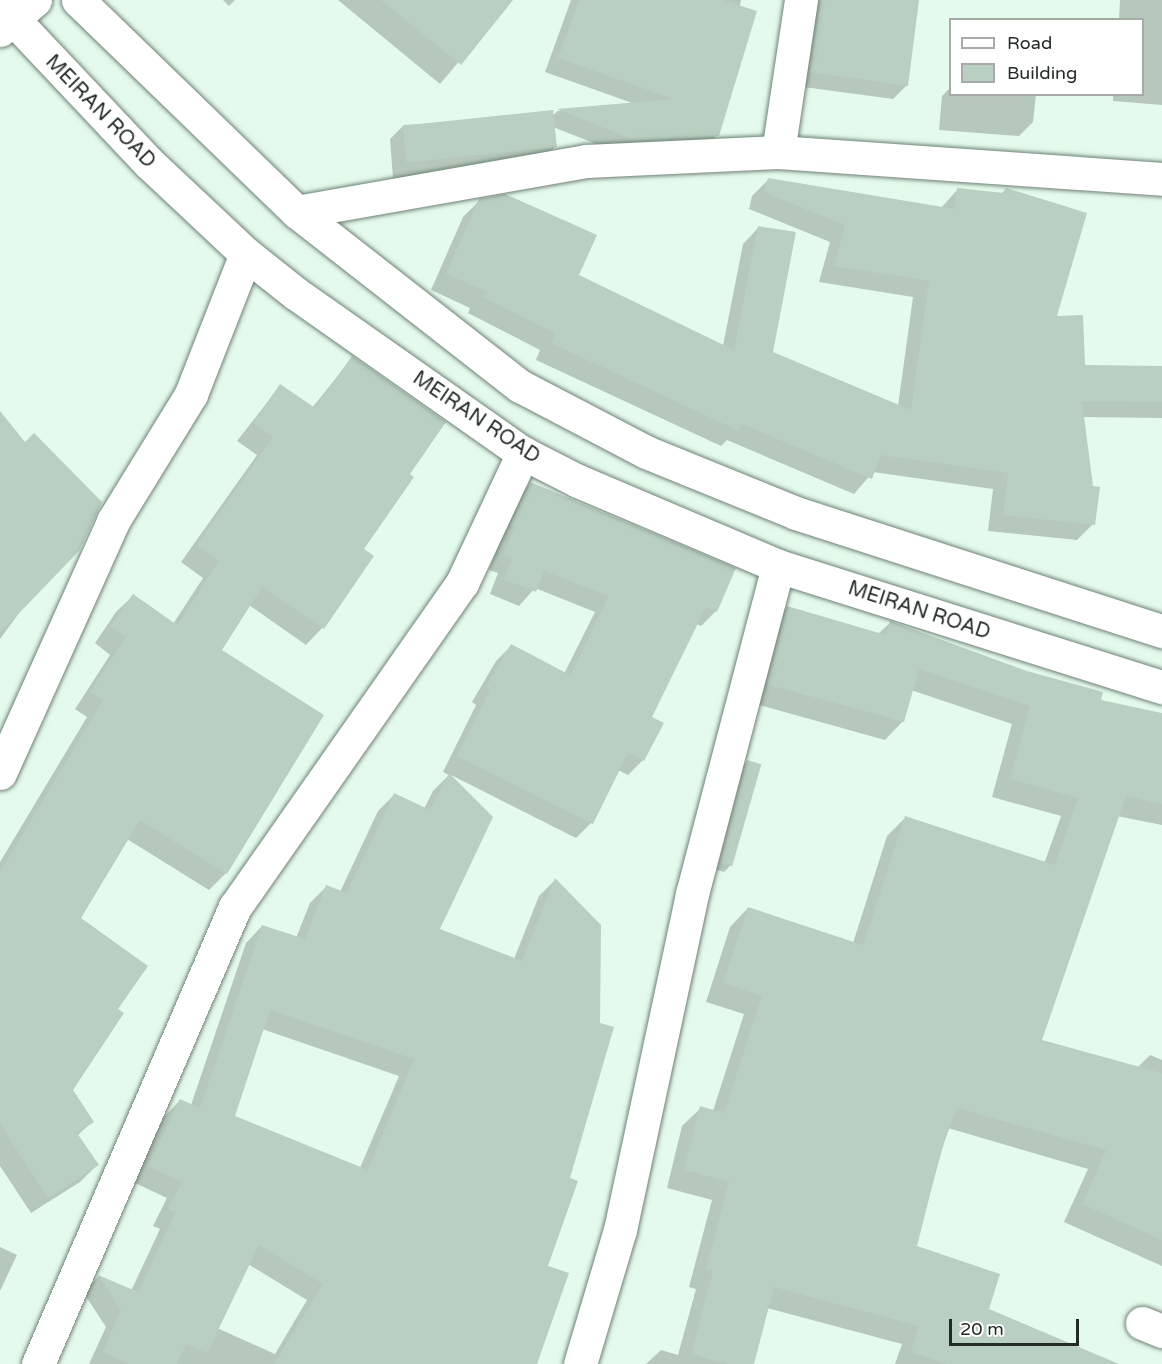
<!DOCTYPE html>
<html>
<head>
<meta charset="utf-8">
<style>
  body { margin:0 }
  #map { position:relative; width:1162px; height:1364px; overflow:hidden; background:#e4faec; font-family:"Varela Round",sans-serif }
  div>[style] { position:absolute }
  .shadow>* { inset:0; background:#0003 }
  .building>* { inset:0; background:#b9cfc1; transform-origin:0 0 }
  .roads { filter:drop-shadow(0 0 2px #6e8276) drop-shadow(0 0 2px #6e8276) }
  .minor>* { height:33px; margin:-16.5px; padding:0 16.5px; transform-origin:16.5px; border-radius:16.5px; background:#fff }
  .secondary>* { height:33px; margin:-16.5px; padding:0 16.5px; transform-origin:16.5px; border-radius:16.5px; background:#fff }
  span { translate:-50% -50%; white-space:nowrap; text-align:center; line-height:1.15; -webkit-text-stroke:4.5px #fff; paint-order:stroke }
  .street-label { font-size:20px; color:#232b26 }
  .legend { position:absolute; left:949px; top:18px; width:195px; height:78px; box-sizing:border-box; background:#fff; border:2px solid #a7aaa8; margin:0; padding:8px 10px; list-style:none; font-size:18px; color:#232b26 }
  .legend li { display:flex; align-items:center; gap:12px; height:30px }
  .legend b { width:30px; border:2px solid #a7aaa8 }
  .scale { position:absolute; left:949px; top:1319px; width:130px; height:27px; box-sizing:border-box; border:3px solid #232b26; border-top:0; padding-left:8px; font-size:18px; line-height:21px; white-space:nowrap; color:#232b26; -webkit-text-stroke:4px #fff; paint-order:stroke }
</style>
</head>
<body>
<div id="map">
  <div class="shadow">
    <div style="clip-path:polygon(223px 0,235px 0,229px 6px)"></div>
    <div style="clip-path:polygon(338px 0,511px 0,440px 84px)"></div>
    <div style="clip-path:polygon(571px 0,741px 0,717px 135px,703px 149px,619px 153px,553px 127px,555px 147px,541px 161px,393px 178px,390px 139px,404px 125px,552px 116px,558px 111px,635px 104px,545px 72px)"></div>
    <div style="clip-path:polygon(803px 0,918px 0,907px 85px,893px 99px,796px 86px)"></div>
    <div style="clip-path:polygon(1120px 0,1162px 0,1162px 105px,1113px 101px,1113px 94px,1142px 94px,1142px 20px,1119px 20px)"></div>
    <div style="clip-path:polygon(950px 88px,950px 94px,1036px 94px,1033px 122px,1019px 136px,939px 130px,942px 96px)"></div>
    <div style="clip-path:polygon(768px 180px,941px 208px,958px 189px,1001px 194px,1006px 189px,1055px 318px,1084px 366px,1162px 368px,1162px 418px,1082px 417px,1093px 524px,1077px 540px,988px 531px,993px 489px,873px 472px,854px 494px,727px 440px,721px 446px,536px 360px,540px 350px,468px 313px,470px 308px,431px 290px,463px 217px,480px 200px,577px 276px,723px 346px,743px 244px,759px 227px,771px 353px,898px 406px,913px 297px,819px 282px,830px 242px,749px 209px,752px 196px)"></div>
    <div style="clip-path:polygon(352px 358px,408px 474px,362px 550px,372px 556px,322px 628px,306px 645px,249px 605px,220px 651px,226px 873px,209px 890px,127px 839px,79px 918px,116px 1009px,71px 1090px,92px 1122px,77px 1136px,97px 1165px,80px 1182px,31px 1213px,0 1166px,0 862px,87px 717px,75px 709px,110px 655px,95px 643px,116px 612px,133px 596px,173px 624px,203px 578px,181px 562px,257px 455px,237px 441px,280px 386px,312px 408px)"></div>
    <div style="clip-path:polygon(0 414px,25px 605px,0 639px)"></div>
    <div style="clip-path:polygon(evenodd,530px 484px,716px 611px,701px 626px,696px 624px,650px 717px,643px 760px,628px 775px,618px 770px,591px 823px,576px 838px,451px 775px,438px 930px,514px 959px,539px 896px,555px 880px,568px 1179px,546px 1267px,535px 1364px,89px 1364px,106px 1327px,83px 1292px,99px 1276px,131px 1291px,160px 1229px,153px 1226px,167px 1198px,133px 1182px,164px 1117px,180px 1100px,191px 1105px,246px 943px,262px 926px,296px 938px,310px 903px,326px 887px,340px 892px,378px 811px,394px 795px,424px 809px,433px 791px,449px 775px,443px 772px,476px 705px,472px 702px,496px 661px,511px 646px,564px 674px,595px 612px,535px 588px,519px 606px,490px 594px,498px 573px,489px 570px,500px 542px,496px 541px,515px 499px,530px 484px,262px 1029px,399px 1076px,360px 1168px,233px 1117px,262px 1029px,530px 484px,248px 1264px,307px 1300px,275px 1354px,217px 1328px,248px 1264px)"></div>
    <div style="clip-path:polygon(787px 607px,878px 634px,890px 623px,1099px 701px,1162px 714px,1162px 825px,1117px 816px,1040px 1041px,1137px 1068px,1150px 1055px,1162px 1060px,1162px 1266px,1064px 1222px,1088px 1169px,948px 1128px,915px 1247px,987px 1310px,1116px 1364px,895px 1364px,902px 1344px,767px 1308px,752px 1364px,646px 1364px,661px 1350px,678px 1355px,696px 1289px,689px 1287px,712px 1200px,667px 1188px,682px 1126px,701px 1108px,713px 1111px,744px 1014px,706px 1002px,730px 927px,748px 908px,853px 943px,887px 836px,905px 818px,1044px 864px,1061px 816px,992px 797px,1012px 724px,911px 690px,903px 721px,885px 740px,749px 702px,769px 626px)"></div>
    <div style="clip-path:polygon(747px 762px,731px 865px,724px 872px,714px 869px,740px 768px)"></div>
    <div style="clip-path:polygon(0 1247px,17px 1255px,0 1291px)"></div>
  </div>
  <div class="building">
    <div style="clip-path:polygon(381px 0,513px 0,461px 65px)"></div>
    <div style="clip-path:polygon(579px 0,722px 0,757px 11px,719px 136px,634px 140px,557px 109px,674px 99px,558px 58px)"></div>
    <div style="clip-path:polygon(819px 0,919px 0,908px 86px,809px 72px)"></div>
    <div style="left:553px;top:110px;width:37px;height:151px;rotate:84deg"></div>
    <div style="clip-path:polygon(768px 178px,955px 209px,957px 188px,1004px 193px,1006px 188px,1087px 213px,1057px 316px,1083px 315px,1085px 365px,1162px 366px,1162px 402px,1082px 401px,1093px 486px,1100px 487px,1095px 525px,1003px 515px,1008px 473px,881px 455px,872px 479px,742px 424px,739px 431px,551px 343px,555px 333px,483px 297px,486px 291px,446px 274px,479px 199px,505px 194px,597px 235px,579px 275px,734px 350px,758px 226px,796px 232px,773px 352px,911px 410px,929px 281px,834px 266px,845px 225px,764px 192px)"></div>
    <div style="clip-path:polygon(352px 356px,446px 422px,410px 474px,414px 477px,364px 549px,374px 556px,324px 629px,262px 587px,222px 650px,324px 715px,227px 874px,140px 820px,81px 918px,148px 966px,118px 1009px,124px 1013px,73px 1090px,94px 1122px,77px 1133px,99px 1165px,48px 1198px,0 1124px,0 872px,103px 700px,90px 692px,126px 637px,110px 626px,133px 594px,177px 625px,219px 561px,197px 545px,273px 437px,253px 423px,280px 384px,315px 408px)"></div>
    <div style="clip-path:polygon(0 411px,25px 442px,34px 433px,102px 502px,79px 551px,0 633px)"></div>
    <div style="clip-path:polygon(530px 482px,736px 568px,717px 612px,706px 607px,652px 717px,664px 723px,644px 761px,628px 753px,593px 824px,457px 756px,490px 690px,486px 687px,511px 644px,570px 675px,609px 596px,544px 571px,536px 592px,504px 579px,512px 558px,503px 555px,514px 527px,510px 525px)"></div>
    <div style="clip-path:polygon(787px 606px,886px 635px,890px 621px,1027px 671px,1103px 692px,1101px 700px,1162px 713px,1162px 804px,1126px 796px,1042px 1040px,1162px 1073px,1162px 1240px,1082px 1204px,1106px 1150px,957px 1108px,941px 1151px,917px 1246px,1000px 1274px,989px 1309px,1119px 1364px,947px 1364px,911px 1352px,919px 1326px,774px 1287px,754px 1364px,728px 1364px,691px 1354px,713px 1271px,706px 1269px,729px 1182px,684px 1170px,700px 1106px,724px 1113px,762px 996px,723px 983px,748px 907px,863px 945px,905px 816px,1055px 865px,1078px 798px,1010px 779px,1030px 706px,919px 669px,904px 722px,766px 684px)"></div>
    <div style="left:747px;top:760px;width:15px;height:106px;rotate:16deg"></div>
    <div style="clip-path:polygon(evenodd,449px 773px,493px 817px,440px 929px,522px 961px,555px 878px,601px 925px,600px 1023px,614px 1027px,570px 1178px,578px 1181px,548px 1266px,569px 1273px,537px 1364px,274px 1364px,323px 1284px,259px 1245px,207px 1353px,186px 1344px,177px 1364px,129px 1364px,103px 1352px,121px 1310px,98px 1275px,138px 1292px,175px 1213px,168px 1209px,182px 1182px,148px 1166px,180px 1099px,200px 1108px,262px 925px,305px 939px,326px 885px,347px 893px,394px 793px,430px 810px,449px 773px,270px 1010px,414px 1059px,368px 1170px,235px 1116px,270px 1010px)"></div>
  </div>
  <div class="roads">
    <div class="minor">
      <div style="left:0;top:30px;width:46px;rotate:-40.6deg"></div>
      <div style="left:778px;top:152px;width:154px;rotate:-81.4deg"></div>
      <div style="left:297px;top:212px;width:293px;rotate:-10deg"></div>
      <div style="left:586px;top:161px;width:192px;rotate:-2.7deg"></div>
      <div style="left:778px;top:152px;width:385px;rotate:4deg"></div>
      <div style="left:0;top:773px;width:276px;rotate:-65.8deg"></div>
      <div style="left:113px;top:521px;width:149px;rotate:-58.4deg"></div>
      <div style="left:191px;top:394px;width:150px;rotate:-68.6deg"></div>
      <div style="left:1142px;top:1323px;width:22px;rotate:22deg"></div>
      <div style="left:38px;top:1364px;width:498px;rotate:-66.7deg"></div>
      <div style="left:235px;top:907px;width:396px;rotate:-55deg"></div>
      <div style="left:462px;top:583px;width:144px;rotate:-64.9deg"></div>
      <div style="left:580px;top:1364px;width:140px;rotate:-73.4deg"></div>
      <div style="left:620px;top:1230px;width:344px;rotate:-77.9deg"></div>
      <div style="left:692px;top:894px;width:339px;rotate:-75.3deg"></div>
    </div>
    <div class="secondary">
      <div style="left:78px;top:0;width:305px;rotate:44.1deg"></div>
      <div style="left:297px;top:212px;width:283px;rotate:38deg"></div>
      <div style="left:520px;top:386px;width:142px;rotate:27.6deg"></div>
      <div style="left:646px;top:452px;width:162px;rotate:22.1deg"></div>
      <div style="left:796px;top:513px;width:385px;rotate:17.9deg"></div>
      <div style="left:0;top:5px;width:217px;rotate:46.7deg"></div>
      <div style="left:149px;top:163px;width:133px;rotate:43.2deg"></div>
      <div style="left:246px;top:254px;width:63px;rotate:38.5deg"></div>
      <div style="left:295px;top:293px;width:279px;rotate:35.1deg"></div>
      <div style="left:523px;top:453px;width:62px;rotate:27deg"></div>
      <div style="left:578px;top:481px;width:217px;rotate:23deg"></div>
      <div style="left:778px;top:566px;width:403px;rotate:17.5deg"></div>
    </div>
  </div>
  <div class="street-label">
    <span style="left:100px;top:112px;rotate:46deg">MEIRAN ROAD</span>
    <span style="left:476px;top:418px;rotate:34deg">MEIRAN ROAD</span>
    <span style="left:919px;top:611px;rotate:18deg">MEIRAN ROAD</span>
  </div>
  <ul class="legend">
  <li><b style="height:8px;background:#fff"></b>Road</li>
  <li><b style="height:16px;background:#b9cfc1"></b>Building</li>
  </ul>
  <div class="scale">20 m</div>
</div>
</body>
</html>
